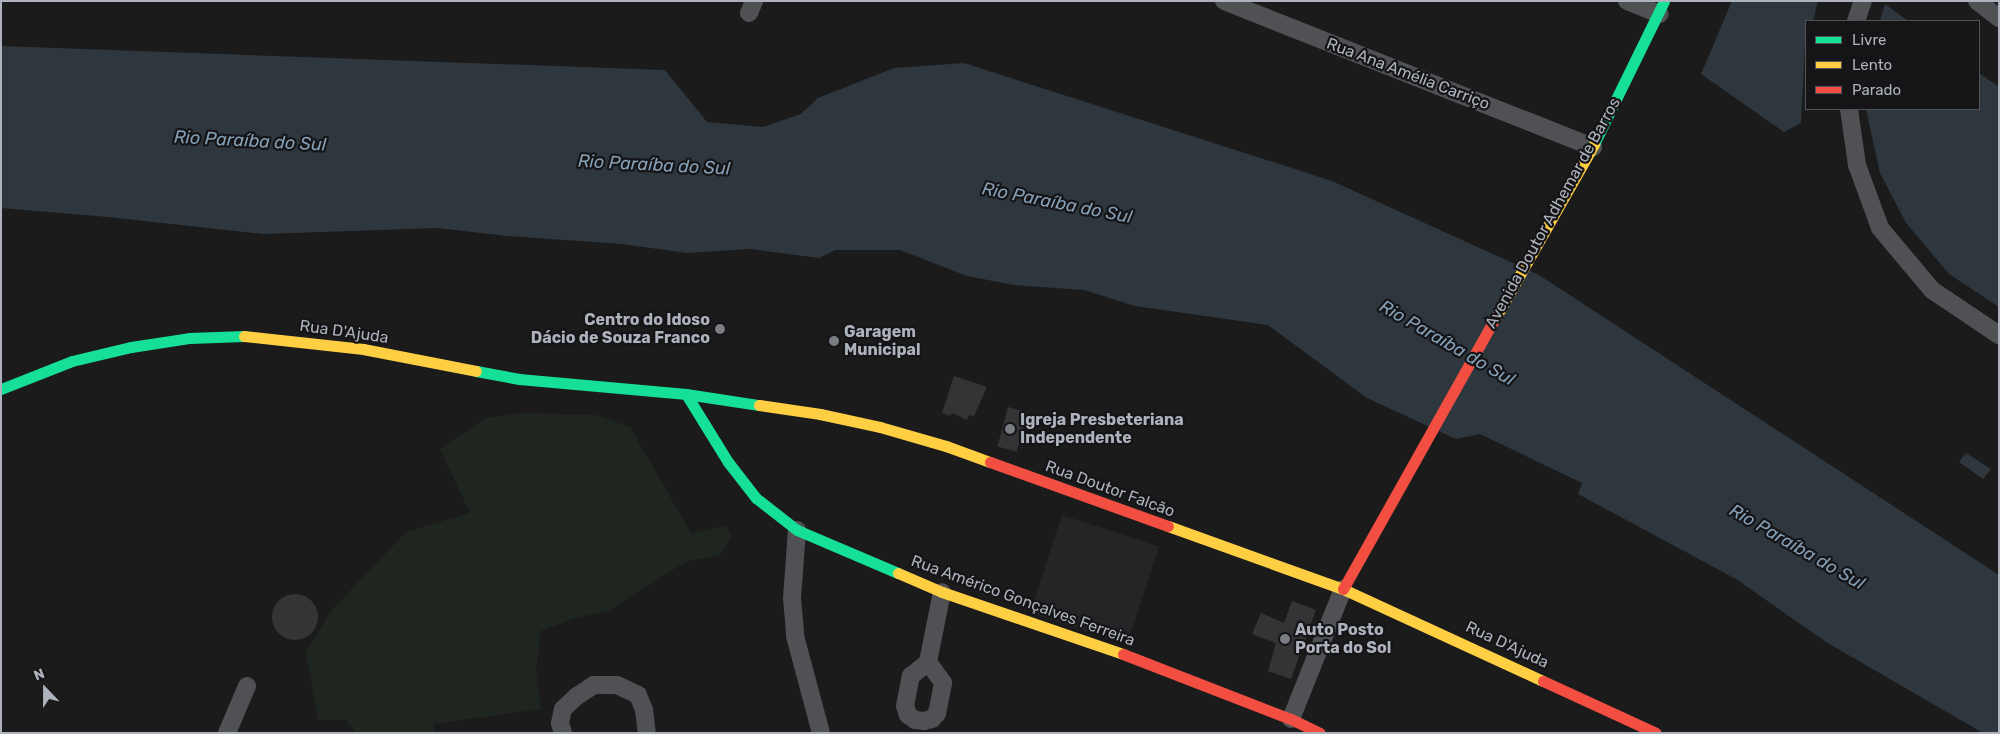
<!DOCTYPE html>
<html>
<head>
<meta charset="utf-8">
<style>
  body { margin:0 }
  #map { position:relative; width:2000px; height:734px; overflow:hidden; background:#1b1b1c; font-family:Rubik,sans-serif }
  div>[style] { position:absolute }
  .built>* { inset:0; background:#252528; transform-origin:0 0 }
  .green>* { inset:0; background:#1f2620 }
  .water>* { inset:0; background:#2e373e }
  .building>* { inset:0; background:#343436; transform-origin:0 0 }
  .round { border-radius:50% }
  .street>* { height:18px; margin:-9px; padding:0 9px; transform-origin:9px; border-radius:9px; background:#4f5155 }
  .fast>* { height:11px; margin:-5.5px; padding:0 5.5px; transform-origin:5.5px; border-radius:5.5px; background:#16e098 }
  .slow>* { height:11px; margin:-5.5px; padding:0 5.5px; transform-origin:5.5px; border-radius:5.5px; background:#ffcf43 }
  .jam>* { height:11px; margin:-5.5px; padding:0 5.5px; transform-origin:5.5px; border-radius:5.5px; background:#f24e42 }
  .dots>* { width:14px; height:14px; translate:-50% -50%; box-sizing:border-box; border:2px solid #151518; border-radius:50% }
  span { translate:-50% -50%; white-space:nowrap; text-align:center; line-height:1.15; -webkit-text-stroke:4.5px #151518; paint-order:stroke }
  .street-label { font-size:16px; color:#adb2bc }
  .poi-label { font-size:16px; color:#adb2bc; font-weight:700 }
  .right { translate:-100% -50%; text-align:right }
  .left { translate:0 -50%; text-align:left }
  .water-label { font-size:18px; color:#859fb6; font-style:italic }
  .frame { position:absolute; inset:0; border:2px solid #adb2bc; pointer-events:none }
  .legend { position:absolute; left:1805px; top:20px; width:175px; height:90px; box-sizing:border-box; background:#151518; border:1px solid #52545a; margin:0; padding:6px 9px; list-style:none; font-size:15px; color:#adb2bc }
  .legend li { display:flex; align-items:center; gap:10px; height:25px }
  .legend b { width:25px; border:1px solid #52545a }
  .north { position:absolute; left:20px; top:664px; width:50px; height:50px; -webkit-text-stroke:4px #151518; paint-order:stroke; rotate:338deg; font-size:14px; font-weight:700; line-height:20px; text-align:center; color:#adb2bc }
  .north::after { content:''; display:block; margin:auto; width:18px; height:22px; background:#adb2bc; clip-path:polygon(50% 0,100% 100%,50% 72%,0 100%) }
</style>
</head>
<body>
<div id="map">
  <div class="built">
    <div style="left:1062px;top:515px;width:102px;height:103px;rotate:18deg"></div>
  </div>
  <div class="green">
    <div style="clip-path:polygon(522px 413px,596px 415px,630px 427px,691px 533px,726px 526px,733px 536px,719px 556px,687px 561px,608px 611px,575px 618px,541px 631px,536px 671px,541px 709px,433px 724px,435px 733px,356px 733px,346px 720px,318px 720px,306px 652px,331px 611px,406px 532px,470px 513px,440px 449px,486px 418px)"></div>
  </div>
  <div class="water">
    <div style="clip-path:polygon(1732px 1px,1818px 1px,1813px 21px,1806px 21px,1801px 123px,1784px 132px,1701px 74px)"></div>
    <div style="clip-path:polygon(1885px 4px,1908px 21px,1880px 21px)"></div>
    <div style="clip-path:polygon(1px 46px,665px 70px,707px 122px,763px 127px,801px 114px,818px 98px,894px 68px,964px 63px,1332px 181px,1539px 275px,1999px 575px,1999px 733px,1983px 733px,1826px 642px,1736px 579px,1578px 494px,1582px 483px,1480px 434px,1456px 439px,1367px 398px,1268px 325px,1135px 306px,1084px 290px,1014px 285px,967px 276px,900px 250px,835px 250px,819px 258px,750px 249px,687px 253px,622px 244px,507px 236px,438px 228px,264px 234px,108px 217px,1px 208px)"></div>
    <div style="clip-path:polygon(1979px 73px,1999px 87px,1999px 307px,1949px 274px,1906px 223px,1880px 173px,1866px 109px,1979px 109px)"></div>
    <div style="clip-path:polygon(1966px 453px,1991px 469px,1983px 479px,1959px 462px)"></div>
  </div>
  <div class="building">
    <div style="clip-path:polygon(954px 376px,987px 387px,974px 416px,969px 415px,967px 420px,952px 413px,950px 416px,942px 413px)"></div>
    <div style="left:1008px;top:407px;width:20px;height:41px;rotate:15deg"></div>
    <div class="round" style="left:272px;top:594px;width:46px;height:46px"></div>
    <div style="clip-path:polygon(1292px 601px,1316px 610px,1291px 679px,1268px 671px,1276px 643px,1252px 634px,1261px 613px,1284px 623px)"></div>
  </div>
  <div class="street">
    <div style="left:1224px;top:1px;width:397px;rotate:21.6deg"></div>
    <div style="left:1627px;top:1px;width:35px;rotate:22deg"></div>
    <div style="left:1977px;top:1px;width:28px;rotate:38deg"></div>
    <div style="left:749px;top:13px;width:13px;rotate:-67deg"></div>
    <div style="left:1856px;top:21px;width:21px;rotate:-71deg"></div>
    <div style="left:1849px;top:109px;width:57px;rotate:81.9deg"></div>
    <div style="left:1857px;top:165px;width:67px;rotate:69.9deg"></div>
    <div style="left:1880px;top:228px;width:81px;rotate:50deg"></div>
    <div style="left:1932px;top:290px;width:81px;rotate:33.9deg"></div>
    <div style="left:797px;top:530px;width:68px;rotate:94.2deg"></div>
    <div style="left:792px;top:598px;width:38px;rotate:85deg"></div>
    <div style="left:795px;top:636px;width:100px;rotate:75deg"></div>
    <div style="left:928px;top:662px;width:26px;rotate:54deg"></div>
    <div style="left:943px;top:683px;width:31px;rotate:101deg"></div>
    <div style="left:937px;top:713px;width:8px;rotate:130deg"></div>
    <div style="left:932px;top:719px;width:8px;rotate:166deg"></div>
    <div style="left:924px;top:721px;width:9px;rotate:-174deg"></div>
    <div style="left:915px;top:720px;width:9px;rotate:-144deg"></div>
    <div style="left:908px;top:715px;width:9px;rotate:-108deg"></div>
    <div style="left:905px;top:706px;width:31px;rotate:-79deg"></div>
    <div style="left:911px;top:676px;width:22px;rotate:-39deg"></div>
    <div style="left:928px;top:662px;width:71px;rotate:-78.7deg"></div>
    <div style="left:1291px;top:719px;width:140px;rotate:-68.2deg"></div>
    <div style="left:227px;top:733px;width:51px;rotate:-66.9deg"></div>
    <div style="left:563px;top:733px;width:10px;rotate:-107deg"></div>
    <div style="left:560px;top:723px;width:14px;rotate:-78deg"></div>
    <div style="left:563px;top:709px;width:19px;rotate:-43deg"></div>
    <div style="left:577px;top:696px;width:20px;rotate:-33deg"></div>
    <div style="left:594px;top:685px;width:23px"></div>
    <div style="left:617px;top:685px;width:23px;rotate:25deg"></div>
    <div style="left:638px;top:695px;width:16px;rotate:68deg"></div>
    <div style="left:644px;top:710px;width:23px;rotate:83deg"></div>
  </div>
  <div class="fast">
    <div style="left:1594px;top:144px;width:159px;rotate:-63.9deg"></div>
    <div style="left:476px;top:371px;width:44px;rotate:10.5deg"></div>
    <div style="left:519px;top:379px;width:168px;rotate:5.1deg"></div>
    <div style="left:686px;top:394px;width:74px;rotate:8.6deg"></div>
    <div style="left:1px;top:389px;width:76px;rotate:-21.5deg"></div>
    <div style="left:72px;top:361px;width:61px;rotate:-13.3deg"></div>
    <div style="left:131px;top:347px;width:60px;rotate:-8.7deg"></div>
    <div style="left:190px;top:338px;width:54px;rotate:-2.1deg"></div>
    <div style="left:686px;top:394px;width:80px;rotate:58.3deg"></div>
    <div style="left:728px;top:462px;width:46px;rotate:52.1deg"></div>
    <div style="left:756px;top:498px;width:52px;rotate:38deg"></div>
    <div style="left:797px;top:530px;width:110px;rotate:23.1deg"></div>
  </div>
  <div class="slow">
    <div style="left:1497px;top:315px;width:197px;rotate:-60.4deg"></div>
    <div style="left:244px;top:336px;width:120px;rotate:6.2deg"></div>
    <div style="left:363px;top:349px;width:115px;rotate:11deg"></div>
    <div style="left:759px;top:405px;width:62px;rotate:8.4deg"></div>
    <div style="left:820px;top:414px;width:61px;rotate:12.2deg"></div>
    <div style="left:880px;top:427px;width:69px;rotate:16.1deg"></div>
    <div style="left:946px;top:446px;width:47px;rotate:20deg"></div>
    <div style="left:1168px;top:526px;width:186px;rotate:19.8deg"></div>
    <div style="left:1343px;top:589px;width:220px;rotate:24.7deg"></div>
    <div style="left:898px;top:573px;width:48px;rotate:23.4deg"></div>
    <div style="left:942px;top:592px;width:191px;rotate:18.9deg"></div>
  </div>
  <div class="jam">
    <div style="left:990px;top:462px;width:189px;rotate:19.8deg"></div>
    <div style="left:1343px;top:589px;width:314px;rotate:-60.7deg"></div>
    <div style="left:1123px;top:654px;width:180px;rotate:21.2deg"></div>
    <div style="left:1291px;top:719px;width:32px;rotate:26deg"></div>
    <div style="left:1543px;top:681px;width:124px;rotate:24.7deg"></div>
  </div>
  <div class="dots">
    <div style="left:720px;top:329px;background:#7a7d84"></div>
    <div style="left:834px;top:341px;background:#7a7d84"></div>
    <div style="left:1010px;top:429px;background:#7a7d84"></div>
    <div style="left:1285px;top:639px;background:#7a7d84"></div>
  </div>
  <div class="street-label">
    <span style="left:1408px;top:74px;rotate:21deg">Rua Ana Amélia Carriço</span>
    <span style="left:1553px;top:213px;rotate:-61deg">Avenida Doutor Adhemar de Barros</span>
    <span style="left:344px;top:332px;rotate:8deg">Rua D'Ajuda</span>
    <span style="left:1110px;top:489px;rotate:20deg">Rua Doutor Falcão</span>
    <span style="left:1023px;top:601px;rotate:20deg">Rua Américo Gonçalves Ferreira</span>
    <span style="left:1507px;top:645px;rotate:25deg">Rua D'Ajuda</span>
  </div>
  <div class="poi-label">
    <span class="right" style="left:710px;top:329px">Centro do Idoso<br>Dácio de Souza Franco</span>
    <span class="left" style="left:844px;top:341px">Garagem<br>Municipal</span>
    <span class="left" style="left:1020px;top:429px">Igreja Presbeteriana<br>Independente</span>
    <span class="left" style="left:1295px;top:639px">Auto Posto<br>Porta do Sol</span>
  </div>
  <div class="water-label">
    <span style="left:250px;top:141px;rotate:3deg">Rio Paraíba do Sul</span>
    <span style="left:654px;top:165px;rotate:3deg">Rio Paraíba do Sul</span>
    <span style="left:1057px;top:203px;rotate:11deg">Rio Paraíba do Sul</span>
    <span style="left:1447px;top:343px;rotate:30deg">Rio Paraíba do Sul</span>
    <span style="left:1797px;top:547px;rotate:30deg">Rio Paraíba do Sul</span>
  </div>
  <div class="frame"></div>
  <ul class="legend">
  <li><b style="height:6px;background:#16e098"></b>Livre</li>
  <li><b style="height:6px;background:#ffcf43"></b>Lento</li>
  <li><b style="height:6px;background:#f24e42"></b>Parado</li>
  </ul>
  <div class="north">N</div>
</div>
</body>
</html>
